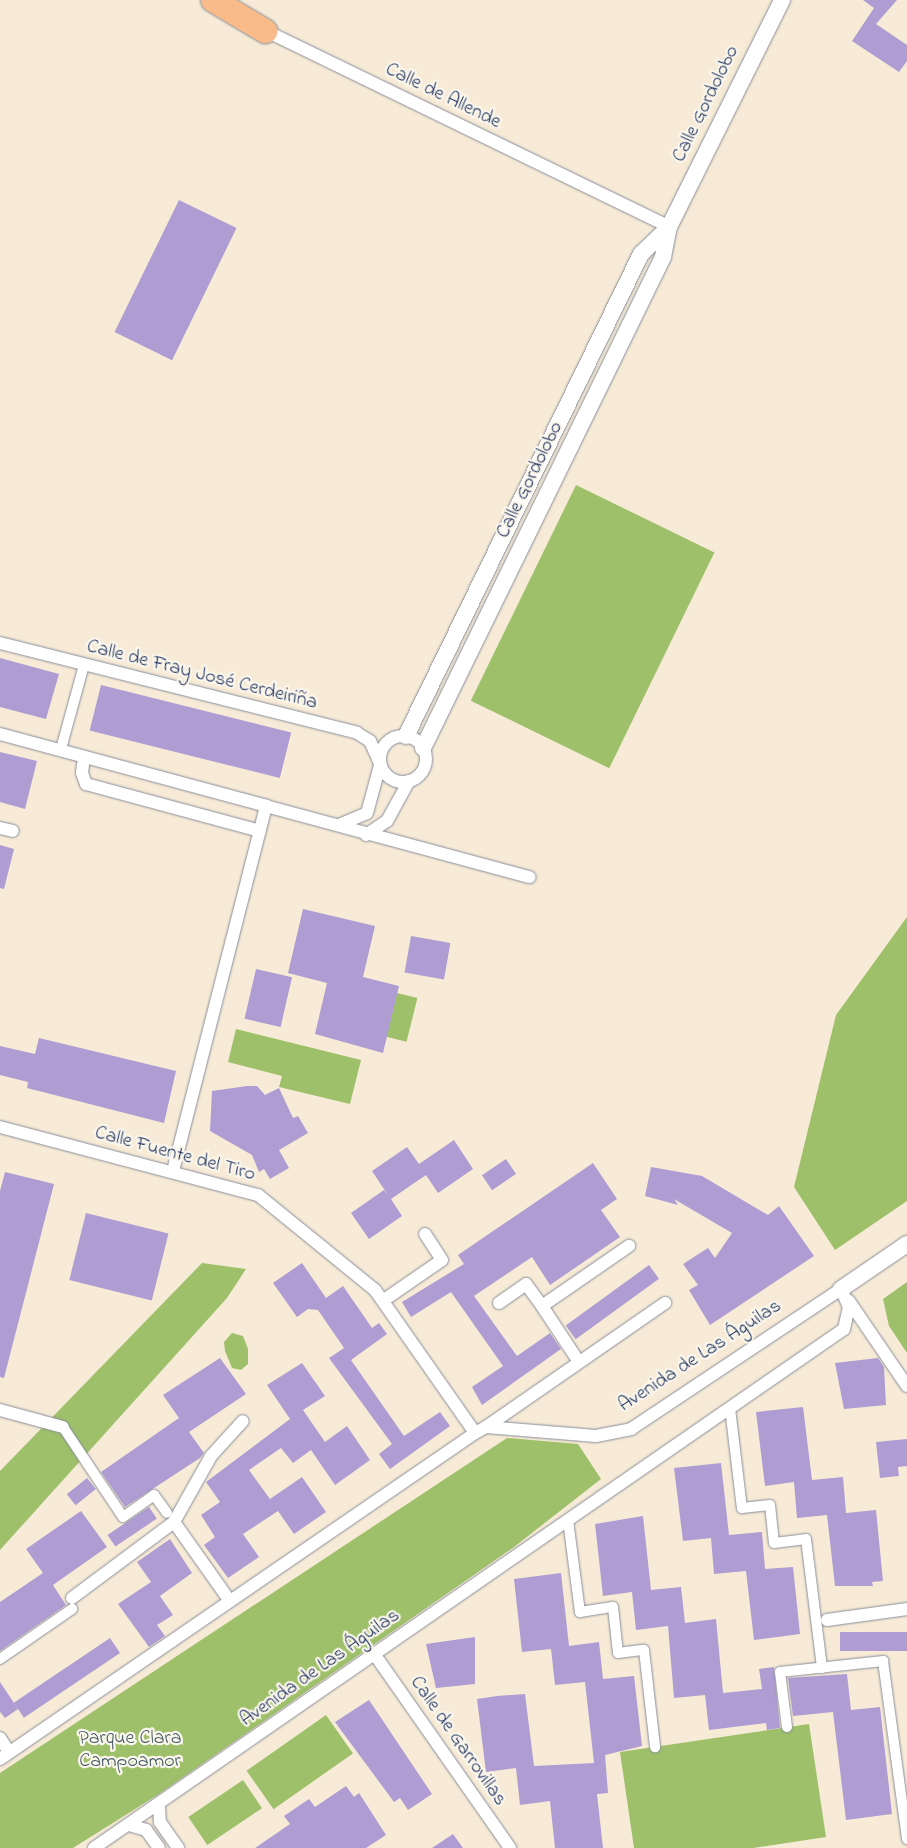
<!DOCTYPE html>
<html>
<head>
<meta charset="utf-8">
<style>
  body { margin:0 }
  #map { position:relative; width:907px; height:1848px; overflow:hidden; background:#f7ebd7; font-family:"Indie Flower",sans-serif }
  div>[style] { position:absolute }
  .green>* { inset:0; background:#9ec06a; transform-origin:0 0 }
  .building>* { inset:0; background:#ae9cd2; transform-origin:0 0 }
  .roads { filter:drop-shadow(0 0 1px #898d9a) drop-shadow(0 0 1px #898d9a) }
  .pedestrian>* { height:10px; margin:-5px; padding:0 5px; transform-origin:5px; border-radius:5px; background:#fff }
  .minor>* { height:12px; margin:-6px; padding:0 6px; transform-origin:6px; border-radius:6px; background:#fff }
  .minor>.ring { margin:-6px; padding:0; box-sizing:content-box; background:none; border:12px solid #fff; border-radius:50% }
  .tertiary>* { height:16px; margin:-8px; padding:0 8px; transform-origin:8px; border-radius:8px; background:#fff }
  .motorway>* { height:24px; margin:-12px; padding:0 12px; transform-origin:12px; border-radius:12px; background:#fabb8b }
  span { translate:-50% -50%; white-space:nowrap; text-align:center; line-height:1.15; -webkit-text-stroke:4.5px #fbf7ec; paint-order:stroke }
  .street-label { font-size:20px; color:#1b2f5e }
  .park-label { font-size:20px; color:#425a62 }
</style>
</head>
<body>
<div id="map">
  <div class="green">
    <div style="left:576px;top:485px;width:154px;height:240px;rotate:26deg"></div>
    <div style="clip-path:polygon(907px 917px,907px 1201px,835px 1250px,794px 1187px,836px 1015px)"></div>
    <div style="left:397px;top:993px;width:21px;height:45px;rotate:14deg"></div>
    <div style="clip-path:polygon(236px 1029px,361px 1060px,350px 1104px,279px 1087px,282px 1076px,228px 1062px)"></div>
    <div style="clip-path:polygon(202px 1263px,246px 1269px,227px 1298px,0 1550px,0 1471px)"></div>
    <div style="clip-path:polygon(907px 1282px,907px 1353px,889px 1326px,883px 1299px)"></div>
    <div style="clip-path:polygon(232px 1333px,243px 1336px,248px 1349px,248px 1364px,241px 1370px,232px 1368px,225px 1351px,224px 1342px)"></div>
    <div style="clip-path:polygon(507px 1438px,578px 1444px,601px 1479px,514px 1547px,159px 1794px,73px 1848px,0 1848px,0 1773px)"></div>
    <div style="left:326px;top:1715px;width:47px;height:97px;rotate:55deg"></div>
    <div style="clip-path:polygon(809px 1724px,826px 1837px,753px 1848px,634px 1848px,620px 1752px)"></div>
    <div style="left:243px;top:1780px;width:34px;height:66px;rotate:56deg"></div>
  </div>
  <div class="building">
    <div style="clip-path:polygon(863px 0,897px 0,876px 24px,907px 45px,907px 61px,899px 72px,852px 41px,874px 8px)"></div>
    <div style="left:179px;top:200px;width:64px;height:147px;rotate:26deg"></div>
    <div style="clip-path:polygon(0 658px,59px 674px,46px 719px,0 707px)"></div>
    <div style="left:101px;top:685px;width:196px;height:47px;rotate:14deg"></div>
    <div style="clip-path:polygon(0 752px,37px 761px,25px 809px,0 802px)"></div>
    <div style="clip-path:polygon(0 845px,14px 849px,4px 889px,0 888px)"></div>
    <div style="clip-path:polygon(303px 909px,375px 926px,363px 977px,399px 986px,383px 1053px,315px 1034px,327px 983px,288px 973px)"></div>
    <div style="left:411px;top:936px;width:40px;height:37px;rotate:10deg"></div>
    <div style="left:256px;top:969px;width:37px;height:51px;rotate:13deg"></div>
    <div style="clip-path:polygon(39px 1038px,176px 1071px,164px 1123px,27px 1088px,28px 1082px,0 1075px,0 1046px,35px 1054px)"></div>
    <div style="clip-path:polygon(247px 1086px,257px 1086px,265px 1095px,279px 1088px,293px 1118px,298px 1116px,308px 1133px,279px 1150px,289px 1168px,270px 1179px,264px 1169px,259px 1172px,252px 1155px,210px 1131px,212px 1091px)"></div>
    <div style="clip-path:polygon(454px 1140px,473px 1169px,438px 1193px,426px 1175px,391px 1199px,402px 1216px,369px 1239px,351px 1213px,384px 1190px,388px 1195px,372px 1171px,407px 1147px,419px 1164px)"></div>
    <div style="left:506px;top:1159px;width:18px;height:29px;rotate:56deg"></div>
    <div style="clip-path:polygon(593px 1163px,617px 1199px,601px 1210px,620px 1237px,550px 1285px,532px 1257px,474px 1296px,517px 1356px,550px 1333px,561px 1349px,482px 1405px,472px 1387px,503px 1366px,451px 1292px,411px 1317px,402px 1302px,464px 1264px,458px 1255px)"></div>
    <div style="clip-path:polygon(651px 1167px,702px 1176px,768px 1215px,779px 1206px,814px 1256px,710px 1325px,689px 1290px,698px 1285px,683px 1264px,708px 1248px,715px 1258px,732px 1233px,674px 1199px,678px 1205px,645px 1196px)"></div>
    <div style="clip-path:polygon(5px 1172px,54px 1184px,4px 1378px,0 1377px,0 1191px)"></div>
    <div style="left:86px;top:1213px;width:85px;height:69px;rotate:14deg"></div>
    <div style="clip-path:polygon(302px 1263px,326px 1298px,343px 1286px,372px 1328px,379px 1323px,387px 1334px,351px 1360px,404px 1436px,440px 1412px,450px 1426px,390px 1469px,379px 1454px,392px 1444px,329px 1358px,344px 1348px,318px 1310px,308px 1309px,297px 1317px,273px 1283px)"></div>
    <div style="left:649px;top:1265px;width:17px;height:103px;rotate:54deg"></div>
    <div style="clip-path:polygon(220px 1358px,246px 1394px,189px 1432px,204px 1453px,200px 1458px,125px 1507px,101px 1472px,179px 1418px,163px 1395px)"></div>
    <div style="clip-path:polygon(878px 1358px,884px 1367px,886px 1405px,844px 1409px,835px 1363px)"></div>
    <div style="clip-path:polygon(302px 1363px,325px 1396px,303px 1410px,325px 1442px,347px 1426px,370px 1460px,335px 1485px,311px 1450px,293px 1463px,281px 1448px,249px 1470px,270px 1499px,302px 1477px,326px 1512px,294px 1534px,278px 1511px,243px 1534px,259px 1557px,228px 1578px,204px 1545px,215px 1537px,201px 1515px,220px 1502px,206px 1482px,290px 1419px,267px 1385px)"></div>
    <div style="clip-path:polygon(803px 1407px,812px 1480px,843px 1477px,846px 1513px,876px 1510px,883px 1581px,872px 1582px,873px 1586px,835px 1586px,827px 1515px,797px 1518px,794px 1482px,765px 1486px,756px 1412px)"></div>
    <div style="clip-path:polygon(907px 1439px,907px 1466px,898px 1467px,899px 1476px,880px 1478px,876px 1442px)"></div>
    <div style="clip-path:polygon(721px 1463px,729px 1535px,762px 1532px,765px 1569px,793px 1567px,800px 1634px,754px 1640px,746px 1571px,714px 1574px,711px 1538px,683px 1541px,674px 1468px)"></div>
    <div style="left:87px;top:1478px;width:14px;height:26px;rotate:51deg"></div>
    <div style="left:149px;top:1507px;width:14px;height:50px;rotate:56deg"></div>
    <div style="clip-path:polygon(81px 1511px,107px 1547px,53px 1585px,66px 1605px,0 1651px,0 1602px,43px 1573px,26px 1549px)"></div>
    <div style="clip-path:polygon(643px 1516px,651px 1590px,681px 1587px,685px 1623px,716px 1619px,723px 1693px,762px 1689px,759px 1669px,774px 1667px,780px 1728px,767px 1730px,766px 1723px,709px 1730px,705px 1695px,674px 1698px,668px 1626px,636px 1630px,632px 1592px,603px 1596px,595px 1524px)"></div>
    <div style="clip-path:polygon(170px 1539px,192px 1573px,160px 1596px,173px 1615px,157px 1625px,165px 1636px,149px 1647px,118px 1604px,151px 1582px,137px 1562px)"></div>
    <div style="clip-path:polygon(561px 1573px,569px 1646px,599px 1642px,603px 1679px,634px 1676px,642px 1746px,605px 1755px,608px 1793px,597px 1794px,603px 1848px,555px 1848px,550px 1801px,520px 1805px,516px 1768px,486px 1772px,477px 1699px,497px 1696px,525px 1694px,534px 1766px,594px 1763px,585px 1682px,555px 1685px,551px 1649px,522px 1652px,514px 1579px)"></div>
    <div style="left:907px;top:1632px;width:19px;height:67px;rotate:90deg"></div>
    <div style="clip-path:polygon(475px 1637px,475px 1684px,436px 1688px,426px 1644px)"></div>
    <div style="left:110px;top:1638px;width:18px;height:116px;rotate:56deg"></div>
    <div style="clip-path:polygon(847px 1674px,851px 1710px,880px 1707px,892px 1814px,846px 1820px,833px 1712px,793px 1716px,788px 1678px)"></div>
    <div style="clip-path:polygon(0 1682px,18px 1709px,5px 1718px,0 1712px)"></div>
    <div style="clip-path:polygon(369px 1700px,432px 1794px,408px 1810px,400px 1798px,394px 1802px,335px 1722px)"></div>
    <div style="clip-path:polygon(346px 1786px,354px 1797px,359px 1793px,386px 1835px,366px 1848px,255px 1848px,290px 1824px,284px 1816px,309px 1799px,315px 1807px)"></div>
    <div style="clip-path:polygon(453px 1834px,463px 1848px,432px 1848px)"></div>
  </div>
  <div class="roads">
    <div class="pedestrian">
      <div style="left:61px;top:749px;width:87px;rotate:-74.7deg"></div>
      <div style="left:730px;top:1408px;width:101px;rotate:83.2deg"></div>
      <div style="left:742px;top:1508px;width:28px;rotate:-6deg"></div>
      <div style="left:770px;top:1505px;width:38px;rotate:84deg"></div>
      <div style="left:774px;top:1543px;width:32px;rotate:-7deg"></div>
      <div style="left:806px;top:1539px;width:130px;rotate:82.9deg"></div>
      <div style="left:63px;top:1427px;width:108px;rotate:56.3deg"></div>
      <div style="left:123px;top:1517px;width:38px;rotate:-35deg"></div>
      <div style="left:154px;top:1495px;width:22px;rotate:54deg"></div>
      <div style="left:568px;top:1520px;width:93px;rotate:82.6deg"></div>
      <div style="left:580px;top:1612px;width:33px;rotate:-9deg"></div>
      <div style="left:613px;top:1607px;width:46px;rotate:83.8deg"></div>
      <div style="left:618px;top:1653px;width:26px;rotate:-7deg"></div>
      <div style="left:644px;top:1650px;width:98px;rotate:83.5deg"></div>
      <div style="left:0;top:1659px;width:88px;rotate:-34.8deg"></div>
      <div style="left:787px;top:1727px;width:55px;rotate:-97.3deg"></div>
      <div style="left:780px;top:1672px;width:104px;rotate:-6.1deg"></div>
      <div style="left:883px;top:1661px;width:180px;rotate:82.3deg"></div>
    </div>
    <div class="minor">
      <div style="left:262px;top:29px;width:453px;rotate:25.9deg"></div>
      <div style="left:0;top:643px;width:368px;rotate:14.1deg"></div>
      <div style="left:357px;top:733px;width:15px;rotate:32deg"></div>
      <div style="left:370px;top:741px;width:24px;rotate:66deg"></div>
      <div style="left:0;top:734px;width:276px;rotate:15.1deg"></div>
      <div class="ring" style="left:380px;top:736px;width:34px;height:34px"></div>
      <div style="left:84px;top:758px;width:15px;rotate:98deg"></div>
      <div style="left:82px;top:773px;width:12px;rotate:70deg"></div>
      <div style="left:86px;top:784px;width:180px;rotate:15.1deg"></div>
      <div style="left:339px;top:825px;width:30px;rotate:-23deg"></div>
      <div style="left:367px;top:813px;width:50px;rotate:-74.8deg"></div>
      <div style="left:0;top:828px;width:13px;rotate:13deg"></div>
      <div style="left:366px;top:835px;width:25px;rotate:-34deg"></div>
      <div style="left:387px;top:821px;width:46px;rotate:-61.2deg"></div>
      <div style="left:0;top:1127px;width:267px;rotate:14.8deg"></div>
      <div style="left:258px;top:1195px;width:151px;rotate:39.1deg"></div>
      <div style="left:375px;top:1290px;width:174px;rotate:55deg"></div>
      <div style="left:173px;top:1171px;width:377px;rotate:-75.7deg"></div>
      <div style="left:266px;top:806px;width:273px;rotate:15.1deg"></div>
      <div style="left:384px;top:1300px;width:70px;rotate:-34.6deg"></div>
      <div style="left:442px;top:1260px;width:31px;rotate:-123deg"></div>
      <div style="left:849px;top:1301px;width:103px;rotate:55.7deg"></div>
      <div style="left:499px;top:1303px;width:33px;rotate:-35deg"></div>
      <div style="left:526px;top:1284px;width:27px;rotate:54deg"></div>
      <div style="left:579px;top:1362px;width:67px;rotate:-123.5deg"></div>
      <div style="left:542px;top:1306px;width:106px;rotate:-34.6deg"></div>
      <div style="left:0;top:1410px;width:65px;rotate:15.1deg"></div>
      <div style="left:486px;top:1427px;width:218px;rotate:-34.7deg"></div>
      <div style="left:174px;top:1522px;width:97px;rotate:54.7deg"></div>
      <div style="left:72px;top:1598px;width:127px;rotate:-36.7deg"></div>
      <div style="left:174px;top:1522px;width:76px;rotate:-60.7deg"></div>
      <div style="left:211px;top:1456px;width:47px;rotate:-47.6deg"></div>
      <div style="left:827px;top:1620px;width:81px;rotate:-7.8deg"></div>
      <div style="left:375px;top:1655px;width:236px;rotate:55deg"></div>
      <div style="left:0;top:1738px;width:17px;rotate:57deg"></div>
      <div style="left:0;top:1759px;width:576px;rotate:-34.46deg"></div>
      <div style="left:475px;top:1433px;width:13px;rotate:-29deg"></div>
      <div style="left:486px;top:1427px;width:110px;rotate:4.7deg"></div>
      <div style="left:596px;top:1436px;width:36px;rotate:-11deg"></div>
      <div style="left:631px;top:1429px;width:252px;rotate:-33.7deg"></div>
      <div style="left:841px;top:1289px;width:20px;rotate:66deg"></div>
      <div style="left:849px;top:1307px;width:23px;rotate:103deg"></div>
      <div style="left:844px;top:1329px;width:912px;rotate:145.32deg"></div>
      <div style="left:159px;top:1805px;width:17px;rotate:87deg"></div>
      <div style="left:160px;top:1822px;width:32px;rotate:55deg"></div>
      <div style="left:129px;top:1825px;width:18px;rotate:16deg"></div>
      <div style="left:146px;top:1830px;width:22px;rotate:54deg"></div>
    </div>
    <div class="tertiary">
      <div style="left:406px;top:736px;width:536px;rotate:-64.01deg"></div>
      <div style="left:641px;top:254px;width:39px;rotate:-44deg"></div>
      <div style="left:423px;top:748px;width:547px;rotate:-63.95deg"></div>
      <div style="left:663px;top:257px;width:31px;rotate:-79deg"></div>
      <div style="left:669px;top:227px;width:254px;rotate:-63.5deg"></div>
      <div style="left:841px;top:1289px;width:80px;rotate:-34.3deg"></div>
    </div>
    <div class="motorway">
      <div style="left:213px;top:0;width:61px;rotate:30.8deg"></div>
    </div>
  </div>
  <div class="street-label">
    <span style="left:443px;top:96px;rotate:26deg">Calle de Allende</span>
    <span style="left:706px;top:104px;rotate:-64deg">Calle Gordolobo</span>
    <span style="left:530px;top:480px;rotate:-64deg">Calle Gordolobo</span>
    <span style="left:202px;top:675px;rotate:14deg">Calle de Fray José Cerdeiriña</span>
    <span style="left:175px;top:1154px;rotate:15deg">Calle Fuente del Tiro</span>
    <span style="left:700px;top:1356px;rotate:-33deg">Avenida de Las Águilas</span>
    <span style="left:320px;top:1668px;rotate:-35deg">Avenida de Las Águilas</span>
    <span style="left:458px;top:1741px;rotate:55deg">Calle de Garrovillas</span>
  </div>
  <div class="park-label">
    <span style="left:130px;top:1750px">Parque Clara<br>Campoamor</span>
  </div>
</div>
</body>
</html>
